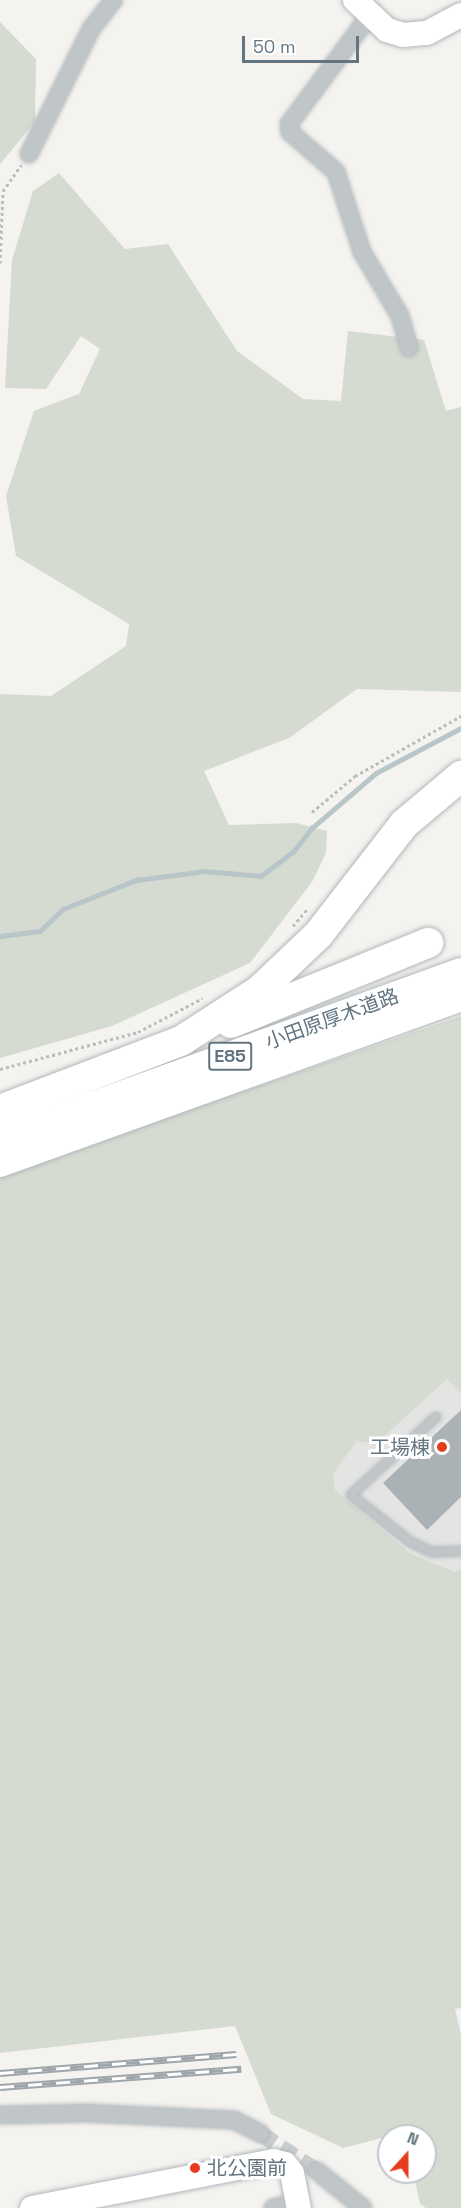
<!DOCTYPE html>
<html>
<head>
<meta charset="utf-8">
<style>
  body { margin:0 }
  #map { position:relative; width:461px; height:2208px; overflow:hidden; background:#f4f3ef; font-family:"Space Grotesk","Noto Sans JP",sans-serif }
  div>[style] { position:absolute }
  .built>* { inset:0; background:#e4e5e3 }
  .green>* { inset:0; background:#d5dbd0 }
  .stream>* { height:4.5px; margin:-2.25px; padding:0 2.25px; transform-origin:2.25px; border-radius:2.25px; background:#b8c6c9 }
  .building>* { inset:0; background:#aab2b6 }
  .street-tunnel>* { height:16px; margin-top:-8px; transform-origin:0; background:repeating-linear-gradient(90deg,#c8cdce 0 16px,transparent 0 24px) }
  .path>* { height:3px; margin-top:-1.5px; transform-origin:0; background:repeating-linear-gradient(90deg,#babcbe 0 3px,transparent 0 6px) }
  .roads { filter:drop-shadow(0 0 2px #b2b8bc) drop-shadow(0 0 2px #b2b8bc) }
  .lane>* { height:8px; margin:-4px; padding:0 4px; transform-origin:4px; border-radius:4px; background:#c0c5c7 }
  .street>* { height:16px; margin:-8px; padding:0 8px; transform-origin:8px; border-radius:8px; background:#c0c5c7 }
  .secondary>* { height:24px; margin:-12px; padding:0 12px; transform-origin:12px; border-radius:12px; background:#fff }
  .highway>* { height:30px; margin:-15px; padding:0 15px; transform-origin:15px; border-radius:15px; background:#fff }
  .rail>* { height:7px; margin-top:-3.5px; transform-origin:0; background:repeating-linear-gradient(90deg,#fff 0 14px,#9fa6ab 0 28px); box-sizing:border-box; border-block:2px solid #9fa6ab }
  .dots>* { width:16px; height:16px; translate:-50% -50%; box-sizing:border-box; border:3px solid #fff; border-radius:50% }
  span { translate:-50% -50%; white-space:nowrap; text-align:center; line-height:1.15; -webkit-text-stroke:6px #fff; paint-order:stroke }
  .shield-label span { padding:2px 4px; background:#fff; border:2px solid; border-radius:4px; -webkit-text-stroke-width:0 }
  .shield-label { font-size:18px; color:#627581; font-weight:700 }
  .street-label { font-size:20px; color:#627581 }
  .poi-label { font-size:20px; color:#627581 }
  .right { translate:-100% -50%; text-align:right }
  .left { translate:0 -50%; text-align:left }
  .north { position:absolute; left:377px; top:2124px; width:60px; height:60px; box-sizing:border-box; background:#fff; border:2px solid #c0c8cd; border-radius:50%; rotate:21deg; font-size:16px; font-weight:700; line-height:24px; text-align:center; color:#627581 }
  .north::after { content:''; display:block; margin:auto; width:21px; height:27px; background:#e73c1c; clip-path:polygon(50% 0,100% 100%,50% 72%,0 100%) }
  .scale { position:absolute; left:242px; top:36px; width:117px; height:27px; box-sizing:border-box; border:3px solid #627581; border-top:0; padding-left:8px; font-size:18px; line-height:21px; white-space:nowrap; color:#627581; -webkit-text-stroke:4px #fff; paint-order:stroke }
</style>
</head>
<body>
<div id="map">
  <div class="built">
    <div style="clip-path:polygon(447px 1378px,461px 1393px,461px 1570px,455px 1572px,411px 1554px,335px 1490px,333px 1474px,357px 1440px,376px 1444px)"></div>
  </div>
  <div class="green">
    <div style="clip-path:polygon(0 22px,36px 59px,35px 122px,0 164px)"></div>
    <div style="clip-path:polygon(59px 173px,125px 249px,168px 244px,237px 351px,303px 399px,341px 401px,348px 331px,424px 340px,446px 411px,461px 407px,461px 692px,357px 689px,289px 738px,204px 771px,229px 825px,296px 823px,327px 831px,326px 853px,312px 882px,250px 963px,112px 1026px,0 1058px,0 694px,51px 696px,126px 646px,129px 624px,16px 556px,6px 496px,34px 411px,79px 394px,100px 349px,81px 336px,46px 389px,5px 388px,12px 260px,33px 191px)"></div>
    <div style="clip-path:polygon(461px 1016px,461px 1393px,447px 1379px,376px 1444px,357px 1441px,333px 1474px,335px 1490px,411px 1554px,455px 1572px,461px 1569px,461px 2008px,455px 2009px,461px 2035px,461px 2208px,426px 2208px,420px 2204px,413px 2172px,425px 2172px,425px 2136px,389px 2136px,343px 2148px,271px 2114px,235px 2026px,0 2053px,0 1175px)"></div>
  </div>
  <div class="stream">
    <div style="left:0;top:936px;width:40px;rotate:-7.1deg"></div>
    <div style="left:40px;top:931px;width:32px;rotate:-44deg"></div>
    <div style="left:63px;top:909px;width:79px;rotate:-21.7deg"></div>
    <div style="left:136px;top:880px;width:70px;rotate:-7.4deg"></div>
    <div style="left:205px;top:871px;width:56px;rotate:5.1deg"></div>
    <div style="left:261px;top:876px;width:40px;rotate:-37deg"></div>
    <div style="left:293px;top:852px;width:31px;rotate:-52deg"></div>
    <div style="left:312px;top:828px;width:84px;rotate:-40.7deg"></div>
    <div style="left:376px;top:773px;width:96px;rotate:-27.9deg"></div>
  </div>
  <div class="building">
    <div style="clip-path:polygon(461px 1410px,461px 1497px,427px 1530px,383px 1483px)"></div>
  </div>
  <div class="street-tunnel">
    <div style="left:261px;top:2134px;width:67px;rotate:33.5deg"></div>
  </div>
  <div class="path">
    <div style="left:0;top:263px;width:72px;rotate:-87.6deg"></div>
    <div style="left:3px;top:191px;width:32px;rotate:-55deg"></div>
    <div style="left:312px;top:812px;width:56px;rotate:-39.9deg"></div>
    <div style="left:355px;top:776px;width:122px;rotate:-29.5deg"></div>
    <div style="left:293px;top:926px;width:23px;rotate:-50deg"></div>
    <div style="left:0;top:1069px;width:143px;rotate:-15deg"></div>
    <div style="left:138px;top:1032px;width:73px;rotate:-27.6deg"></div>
  </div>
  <div class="roads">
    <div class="lane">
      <div style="left:436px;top:1417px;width:115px;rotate:137.5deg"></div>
      <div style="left:351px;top:1495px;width:74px;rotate:38.4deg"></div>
      <div style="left:409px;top:1541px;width:25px;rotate:26deg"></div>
      <div style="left:432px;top:1552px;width:29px;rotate:-2deg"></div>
    </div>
    <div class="street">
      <div style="left:370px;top:15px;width:136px;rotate:126.6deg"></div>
      <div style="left:289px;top:124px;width:8px;rotate:83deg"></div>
      <div style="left:290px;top:132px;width:61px;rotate:41deg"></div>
      <div style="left:336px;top:172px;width:84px;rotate:72deg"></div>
      <div style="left:362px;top:252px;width:74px;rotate:59.3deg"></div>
      <div style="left:400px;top:316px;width:33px;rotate:74deg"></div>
      <div style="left:29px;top:154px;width:140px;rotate:-63.6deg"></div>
      <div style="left:91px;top:29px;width:37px;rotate:-52deg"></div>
      <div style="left:0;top:2115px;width:87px;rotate:-1.3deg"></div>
      <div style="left:87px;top:2113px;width:147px;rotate:2.7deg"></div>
      <div style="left:234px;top:2120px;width:30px;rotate:27deg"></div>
      <div style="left:317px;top:2171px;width:59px;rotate:38.8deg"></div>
      <div style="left:273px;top:2208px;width:26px;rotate:-13deg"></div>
    </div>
    <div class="secondary">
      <div style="left:355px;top:0;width:44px;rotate:43.2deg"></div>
      <div style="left:387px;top:30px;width:17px;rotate:17deg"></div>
      <div style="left:403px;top:35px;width:24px;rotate:-5deg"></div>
      <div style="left:427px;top:33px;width:38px;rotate:-28deg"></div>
      <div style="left:32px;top:2208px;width:246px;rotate:-11deg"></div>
      <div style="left:273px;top:2161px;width:12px;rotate:14deg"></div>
      <div style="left:285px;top:2164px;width:11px;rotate:52deg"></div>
      <div style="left:292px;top:2173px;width:36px;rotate:79deg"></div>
    </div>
    <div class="highway">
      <div style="left:231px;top:1023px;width:213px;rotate:-22.1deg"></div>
      <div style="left:0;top:1110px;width:194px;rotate:-20.9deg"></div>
      <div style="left:181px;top:1041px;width:94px;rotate:-32.8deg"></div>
      <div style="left:260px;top:990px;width:80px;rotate:-43.5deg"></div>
      <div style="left:318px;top:935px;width:140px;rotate:-52.2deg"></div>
      <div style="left:404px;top:824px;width:75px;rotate:-40.1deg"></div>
      <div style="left:0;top:1140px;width:490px;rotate:-19.9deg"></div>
      <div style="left:0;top:1162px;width:490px;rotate:-19.8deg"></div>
    </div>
  </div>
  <div class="rail">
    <div style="left:0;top:2073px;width:237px;rotate:-4.6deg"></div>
    <div style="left:0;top:2087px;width:242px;rotate:-4.3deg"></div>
  </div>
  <div class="dots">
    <div style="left:442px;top:1447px;background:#e73c1c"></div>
    <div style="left:195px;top:2168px;background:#e73c1c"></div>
  </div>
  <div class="shield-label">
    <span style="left:230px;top:1056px">E85</span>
  </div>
  <div class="street-label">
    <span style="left:332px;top:1019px;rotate:-20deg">小田原厚木道路</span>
  </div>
  <div class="poi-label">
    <span class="right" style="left:430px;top:1447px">工場棟</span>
    <span class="left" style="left:207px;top:2168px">北公園前</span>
  </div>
  <div class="north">N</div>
  <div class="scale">50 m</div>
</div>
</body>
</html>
